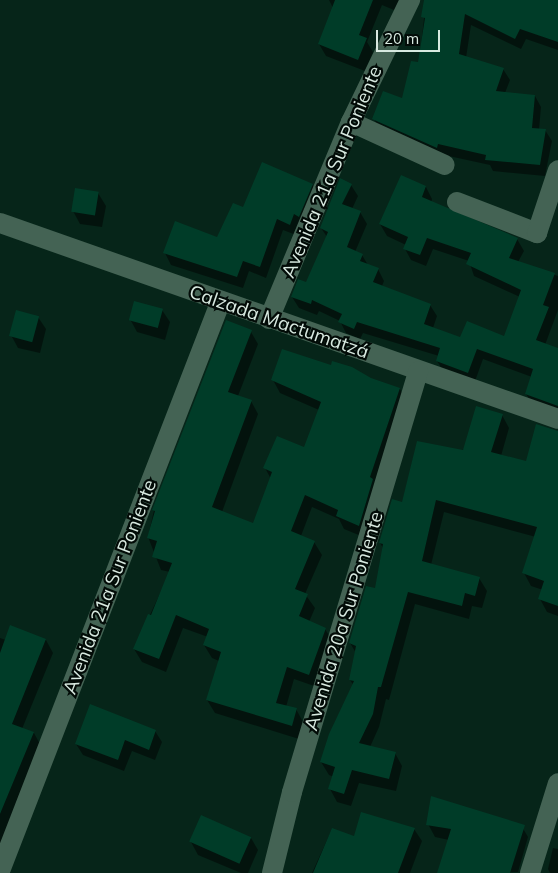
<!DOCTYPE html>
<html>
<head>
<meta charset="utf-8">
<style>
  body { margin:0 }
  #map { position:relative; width:558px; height:873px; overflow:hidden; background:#062519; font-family:Mulish,sans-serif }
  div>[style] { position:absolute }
  .shadow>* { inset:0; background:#0007 }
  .building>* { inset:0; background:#003c28; transform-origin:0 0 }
  .minor>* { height:20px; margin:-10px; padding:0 10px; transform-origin:10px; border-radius:10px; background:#446354 }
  span { translate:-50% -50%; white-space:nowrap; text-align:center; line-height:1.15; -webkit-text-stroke:4.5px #020b07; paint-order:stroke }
  .street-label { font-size:19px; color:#d8e9e0 }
  .scale { position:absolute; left:376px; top:30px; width:64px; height:22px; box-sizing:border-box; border:2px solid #d8e9e0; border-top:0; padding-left:6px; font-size:15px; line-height:18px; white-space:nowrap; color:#d8e9e0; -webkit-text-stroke:4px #020b07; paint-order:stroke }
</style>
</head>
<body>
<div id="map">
  <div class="shadow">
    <div style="clip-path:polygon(329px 0,406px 0,401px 13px,382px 5px,367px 42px,373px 52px,365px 71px,326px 56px,319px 44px,333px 8px)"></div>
    <div style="clip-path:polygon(426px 0,558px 0,558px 50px,526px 39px,521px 49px,471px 25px,466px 58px,503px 69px,510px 80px,505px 93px,535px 96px,541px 107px,539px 130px,545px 130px,552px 141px,545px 176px,493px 171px,490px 165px,444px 155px,380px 130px,374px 119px,403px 100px,419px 64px)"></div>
    <div style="clip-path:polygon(401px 177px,426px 187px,432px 199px,431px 203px,517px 239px,524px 251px,518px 262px,558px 276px,558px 310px,545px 345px,558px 353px,558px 415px,533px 405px,526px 394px,532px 377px,483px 359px,474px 384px,444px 372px,437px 361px,439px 356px,363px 333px,360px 339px,346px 333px,340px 321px,319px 311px,317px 315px,299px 308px,292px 297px,307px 284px,327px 237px,321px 228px,351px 185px,358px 196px,352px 209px,360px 212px,367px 224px,355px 252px,362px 255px,368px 265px,378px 269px,384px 281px,382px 286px,430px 305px,437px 316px,433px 328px,461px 338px,505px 338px,520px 297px,474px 276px,469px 261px,433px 249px,426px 266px,411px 260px,405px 249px,406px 245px,387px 236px,380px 224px)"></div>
    <div style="clip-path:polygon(312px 184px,318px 196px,296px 235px,283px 230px,266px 278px,249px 271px,243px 288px,171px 265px,165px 253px,218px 238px,243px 209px)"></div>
    <div style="clip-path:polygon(98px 193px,106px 206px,102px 227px,80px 224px,73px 211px)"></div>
    <div style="clip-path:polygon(162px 310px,170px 322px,165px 340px,137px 332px,130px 319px)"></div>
    <div style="clip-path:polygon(38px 317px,46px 329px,40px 353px,18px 348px,11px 335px)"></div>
    <div style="clip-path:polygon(251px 332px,258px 344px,238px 396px,251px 401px,258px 414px,222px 512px,254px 525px,271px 479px,265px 468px,305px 448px,319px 410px,280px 393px,273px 380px,370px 380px,400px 389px,407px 402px,366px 538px,344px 529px,339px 519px,312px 507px,301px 536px,314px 542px,322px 555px,305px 594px,315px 608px,309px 622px,325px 629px,333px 642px,317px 687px,294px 679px,286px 707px,296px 709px,303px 722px,299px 739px,215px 713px,207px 700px,219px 661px,212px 658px,204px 645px,208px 637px,183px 628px,166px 672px,142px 662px,134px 649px,170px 572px,161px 570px,148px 537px,154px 510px)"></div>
    <div style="clip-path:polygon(502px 415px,509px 428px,501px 456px,526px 463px,558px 432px,558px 616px,547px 612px,540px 599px,543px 590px,531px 586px,524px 573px,536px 537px,444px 512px,431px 565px,479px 578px,487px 591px,482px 608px,472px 606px,469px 619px,415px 604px,389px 700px,386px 699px,379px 727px,370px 747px,395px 753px,402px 766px,396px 791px,359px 783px,351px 806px,337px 802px,330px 789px,334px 777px,329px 775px,321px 762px,354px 686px,350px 680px,356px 653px,350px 643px,376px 589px,383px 548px,380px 543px,403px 503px)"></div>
    <div style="clip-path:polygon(11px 627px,46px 640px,53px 653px,22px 729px,34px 733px,41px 746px,0 865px,0 638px,6px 640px)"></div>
    <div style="clip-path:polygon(155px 731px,162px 742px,155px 760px,132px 751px,124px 771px,83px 755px,76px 744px)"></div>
    <div style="clip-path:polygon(428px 824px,521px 825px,528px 837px,518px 872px,438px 873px,449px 840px,435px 837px)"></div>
    <div style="clip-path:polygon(332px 829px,354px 837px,414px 829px,422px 841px,410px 873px,312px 873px)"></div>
    <div style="clip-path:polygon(251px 838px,258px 850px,248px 873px,241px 873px,198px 855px,191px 842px)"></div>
    <div style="clip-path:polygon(553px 848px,558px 849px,558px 873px,550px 873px,548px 869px)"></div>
  </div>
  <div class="building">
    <div style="clip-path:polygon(335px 0,373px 0,359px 35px,367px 38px,358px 60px,318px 44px)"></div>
    <div style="clip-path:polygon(424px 0,558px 0,558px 42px,520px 29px,515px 39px,465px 14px,459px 54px,504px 68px,496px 91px,535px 95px,532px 128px,546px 129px,540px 165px,485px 160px,486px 155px,438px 144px,437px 148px,372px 119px,383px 91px,402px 98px,411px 61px,418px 62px,425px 18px,421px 17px)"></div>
    <div style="clip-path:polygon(262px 162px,313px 184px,299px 217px,294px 214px,290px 225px,277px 219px,260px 267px,243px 261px,237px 277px,163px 253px,175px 221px,217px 237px,233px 203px,243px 207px)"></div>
    <div style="clip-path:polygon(401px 175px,426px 186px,422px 197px,518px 238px,509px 258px,555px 273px,543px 305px,549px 307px,536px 340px,558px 348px,558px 406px,525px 394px,533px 369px,477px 349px,468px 373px,436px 361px,440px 348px,357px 322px,354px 329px,338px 322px,342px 314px,312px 300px,311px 304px,291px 297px,298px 279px,306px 282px,328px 232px,320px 228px,340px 178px,352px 184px,342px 204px,361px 211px,347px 247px,363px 254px,360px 261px,379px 268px,373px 282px,431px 304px,424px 324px,460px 337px,467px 321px,504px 336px,521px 290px,466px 264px,471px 253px,427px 238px,420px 255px,403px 249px,408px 237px,379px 224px)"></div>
    <div style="left:75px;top:188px;width:24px;height:24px;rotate:9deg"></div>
    <div style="left:134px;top:301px;width:30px;height:20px;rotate:15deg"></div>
    <div style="left:16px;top:310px;width:24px;height:27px;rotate:15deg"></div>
    <div style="clip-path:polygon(226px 320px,252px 330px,228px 392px,252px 400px,212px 507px,253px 523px,272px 472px,263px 468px,277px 436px,304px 447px,321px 402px,271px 380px,282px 349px,331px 365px,332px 361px,352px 367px,371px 378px,400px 388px,370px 477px,373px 479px,359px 526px,336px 516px,338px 510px,305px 495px,291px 531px,315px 541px,295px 589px,308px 594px,299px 616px,326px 628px,309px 675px,287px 667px,276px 703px,297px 708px,292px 726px,206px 700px,221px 652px,203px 645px,209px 629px,176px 615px,159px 659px,133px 649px,148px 614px,151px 615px,172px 563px,152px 557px,157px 541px,147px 538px,155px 511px,152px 510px)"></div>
    <div style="clip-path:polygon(476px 406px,503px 414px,491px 452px,526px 461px,536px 424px,558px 431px,558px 606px,538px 599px,544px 581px,522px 573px,537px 527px,436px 500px,422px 561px,480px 577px,475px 596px,465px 593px,462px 606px,408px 592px,381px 687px,378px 687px,373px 714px,359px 743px,396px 752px,389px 779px,352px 770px,344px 794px,328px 789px,335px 767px,320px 762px,329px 734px,354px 681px,349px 680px,356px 646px,349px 643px,366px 586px,375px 588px,383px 544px,379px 543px,392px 499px,402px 502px,417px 441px,463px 450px)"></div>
    <div style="clip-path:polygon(10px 625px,46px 639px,12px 724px,34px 732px,0 814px,0 653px)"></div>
    <div style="clip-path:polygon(90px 704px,156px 730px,149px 750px,125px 740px,118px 760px,75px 744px)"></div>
    <div style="clip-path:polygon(431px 796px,525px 825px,510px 873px,437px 873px,451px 829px,426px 825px)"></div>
    <div style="clip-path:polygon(361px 812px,415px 828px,398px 873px,313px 873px,332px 828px,354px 836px)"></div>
    <div style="left:201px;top:815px;width:55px;height:29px;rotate:24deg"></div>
  </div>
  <div class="minor">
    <div style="left:351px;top:122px;width:103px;rotate:24.6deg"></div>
    <div style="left:457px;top:202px;width:86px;rotate:21.2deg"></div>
    <div style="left:537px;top:233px;width:66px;rotate:-71.6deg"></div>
    <div style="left:0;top:223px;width:591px;rotate:19.35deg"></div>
    <div style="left:269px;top:319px;width:213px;rotate:-67.4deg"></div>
    <div style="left:351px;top:122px;width:136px;rotate:-64.2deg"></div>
    <div style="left:0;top:871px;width:609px;rotate:-68.83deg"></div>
    <div style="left:272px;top:873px;width:83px;rotate:-76.1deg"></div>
    <div style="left:292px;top:792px;width:439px;rotate:-73.3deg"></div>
    <div style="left:530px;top:873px;width:94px;rotate:-72.7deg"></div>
  </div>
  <div class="street-label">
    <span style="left:332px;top:172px;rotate:-67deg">Avenida 21a Sur Poniente</span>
    <span style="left:279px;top:322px;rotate:19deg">Calzada Mactumatzá</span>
    <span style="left:110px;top:587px;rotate:-69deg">Avenida 21a Sur Poniente</span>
    <span style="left:344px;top:621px;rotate:-73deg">Avenida 20a Sur Poniente</span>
  </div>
  <div class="scale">20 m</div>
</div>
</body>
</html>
